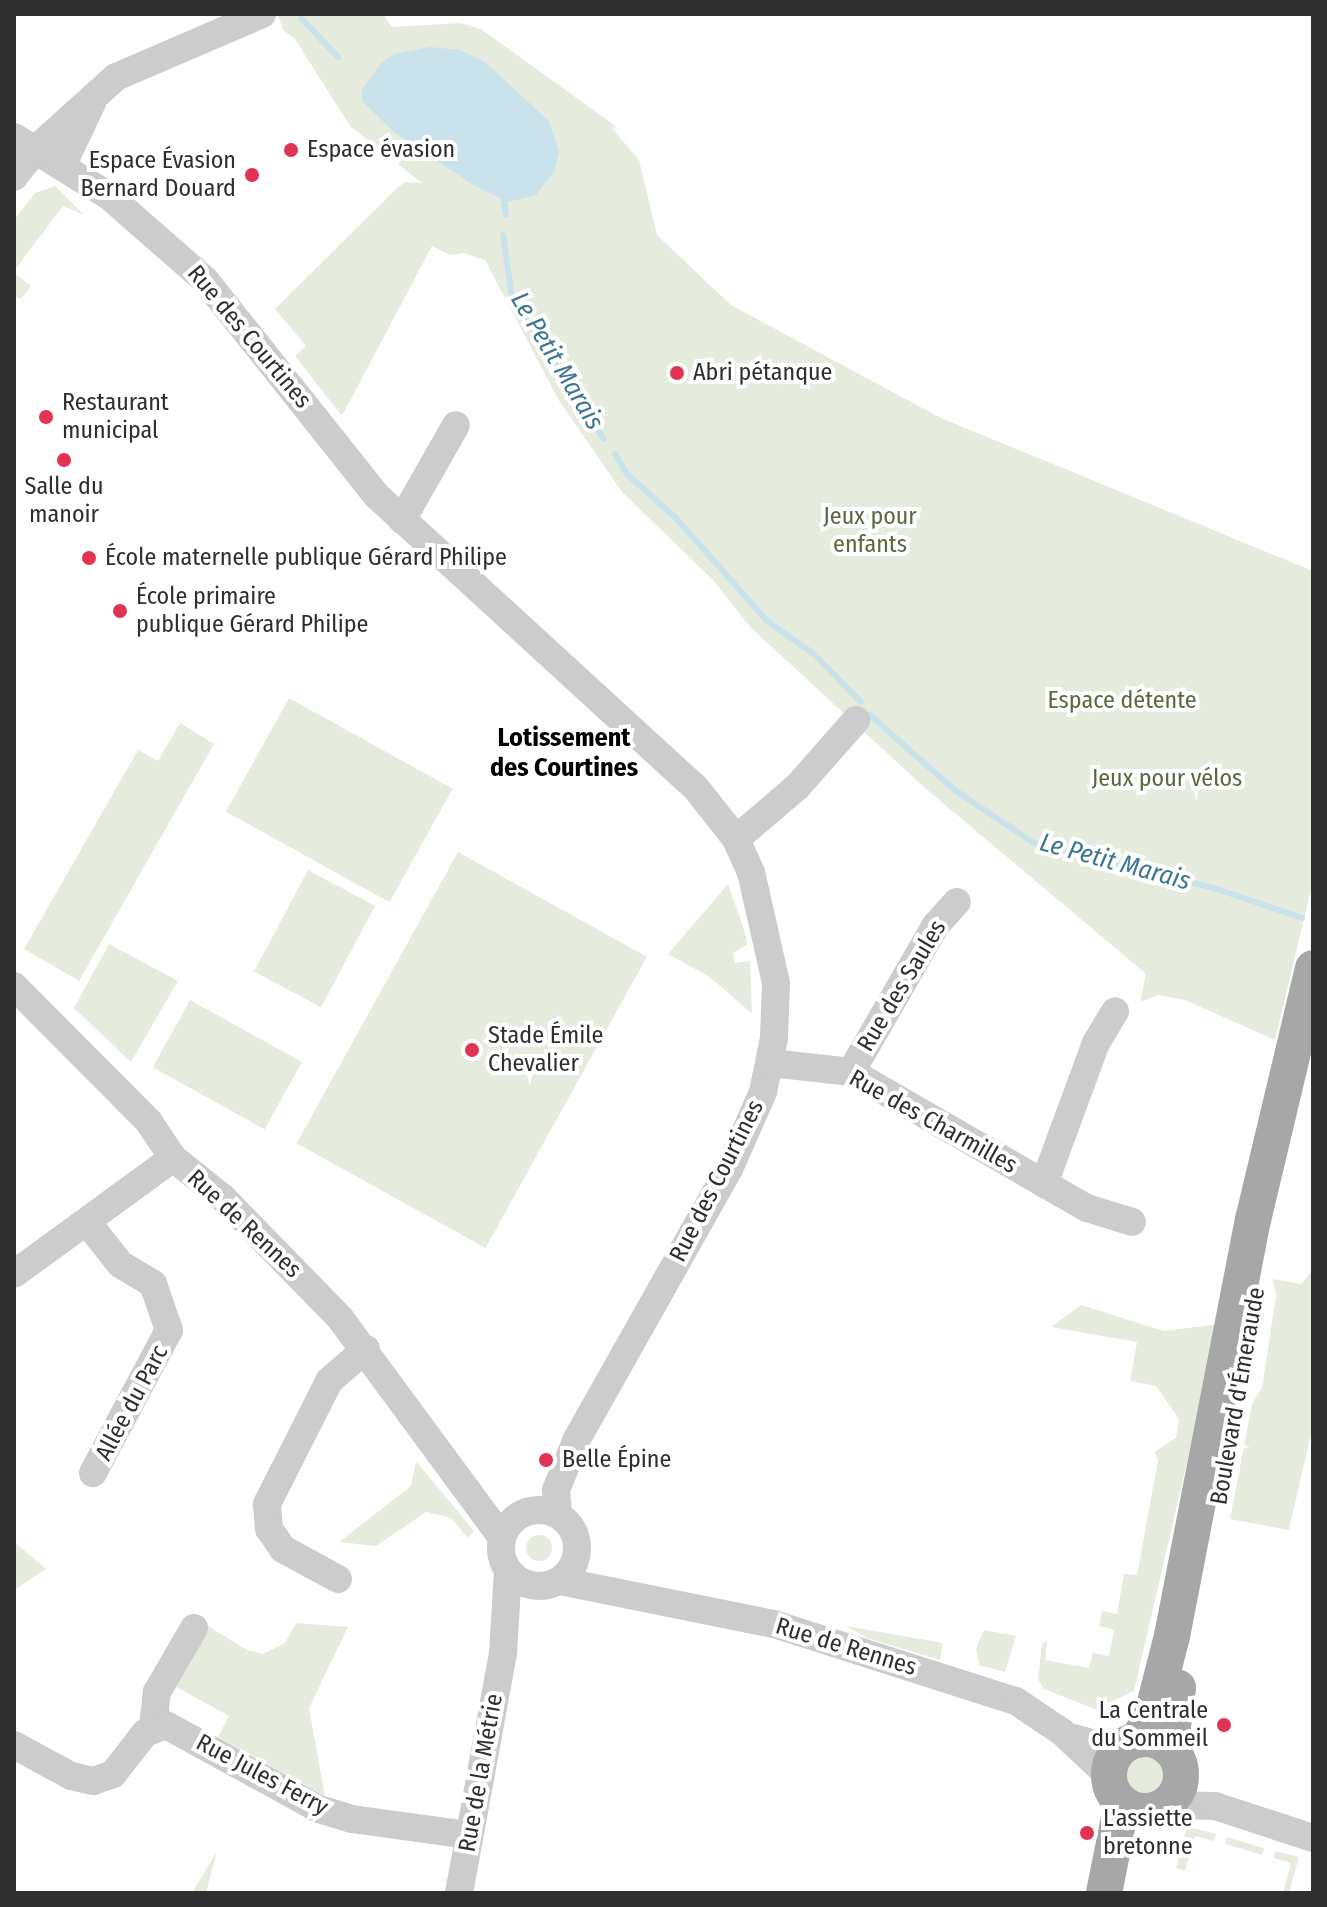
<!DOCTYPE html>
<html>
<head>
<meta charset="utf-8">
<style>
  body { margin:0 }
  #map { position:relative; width:1327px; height:1907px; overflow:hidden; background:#fff; font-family:"Fira Sans Condensed",sans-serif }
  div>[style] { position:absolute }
  .green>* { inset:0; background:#e6ecdd; transform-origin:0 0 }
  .round { border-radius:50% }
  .water>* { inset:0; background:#c9e2eb }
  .stream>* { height:6px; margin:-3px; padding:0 3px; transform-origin:3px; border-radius:3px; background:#c9e2eb }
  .minor>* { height:28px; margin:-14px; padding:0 14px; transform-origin:14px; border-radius:14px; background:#ccc }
  .minor>.ring { margin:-14px; padding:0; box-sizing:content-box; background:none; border:28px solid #ccc; border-radius:50% }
  .major>* { height:36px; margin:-18px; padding:0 18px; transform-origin:18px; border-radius:18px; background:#a7a7a7 }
  .major>.ring { margin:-18px; padding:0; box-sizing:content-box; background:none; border:36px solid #a7a7a7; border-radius:50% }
  .dots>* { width:22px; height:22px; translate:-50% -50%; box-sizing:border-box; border:4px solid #fff; border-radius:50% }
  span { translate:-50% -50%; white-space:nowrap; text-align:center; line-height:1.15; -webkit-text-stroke:8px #fff; paint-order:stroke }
  .poi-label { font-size:24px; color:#2f2f2f }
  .left { translate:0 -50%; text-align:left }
  .right { translate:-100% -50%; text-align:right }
  .street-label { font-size:24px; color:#2f2f2f }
  .park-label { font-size:24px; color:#566a3c }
  .water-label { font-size:26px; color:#3d7890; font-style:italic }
  .neighbourhood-label { font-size:26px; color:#000; font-weight:700 }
  .frame { position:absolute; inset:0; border:16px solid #2f2f2f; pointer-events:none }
</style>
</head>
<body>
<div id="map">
  <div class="green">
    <div style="clip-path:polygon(278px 14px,383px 14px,392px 27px,460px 23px,481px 29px,617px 127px,612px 128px,639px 160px,657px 235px,731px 305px,941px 418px,1313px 571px,1313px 881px,1275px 1040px,1185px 1000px,1158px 995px,1140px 1002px,1146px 974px,925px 788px,750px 627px,713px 580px,622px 492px,558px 399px,485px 260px,464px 253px,450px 255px,432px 246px,342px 416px,295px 356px,306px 346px,275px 309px,397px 188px,405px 182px,422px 183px,350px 126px,295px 39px,283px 30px)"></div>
    <div style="clip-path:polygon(55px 186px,84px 215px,63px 206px,14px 271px,16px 217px,35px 193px)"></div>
    <div style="clip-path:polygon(14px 273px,31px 286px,21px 299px,14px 296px)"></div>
    <div style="left:289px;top:698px;width:187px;height:130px;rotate:29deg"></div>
    <div style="clip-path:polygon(180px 723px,214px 744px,79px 981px,24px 949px,138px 750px,158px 761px)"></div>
    <div style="left:458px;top:852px;width:216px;height:333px;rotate:29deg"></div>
    <div style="left:308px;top:870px;width:76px;height:115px;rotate:28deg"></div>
    <div style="clip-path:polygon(728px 884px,746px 936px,747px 945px,733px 953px,735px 963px,750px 961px,752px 1014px,710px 977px,668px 954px)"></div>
    <div style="clip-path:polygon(109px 944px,178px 981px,131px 1062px,74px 1008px)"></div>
    <div style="left:190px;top:1000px;width:128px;height:77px;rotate:29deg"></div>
    <div style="clip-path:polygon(1313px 1270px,1313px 1425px,1289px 1530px,1230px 1519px,1252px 1404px,1262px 1388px,1276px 1296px,1273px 1279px,1301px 1284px)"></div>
    <div style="clip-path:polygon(1081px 1305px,1164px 1331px,1219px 1324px,1134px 1691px,1095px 1709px,1044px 1689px,1038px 1679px,1042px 1644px,1047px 1641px,1045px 1660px,1089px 1668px,1093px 1653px,1109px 1656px,1114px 1630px,1099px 1626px,1102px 1611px,1117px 1614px,1124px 1574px,1137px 1575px,1158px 1460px,1154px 1452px,1176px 1438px,1179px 1419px,1156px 1386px,1130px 1381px,1137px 1342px,1051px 1327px)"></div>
    <div style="clip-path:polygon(416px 1461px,474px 1531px,468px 1538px,451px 1518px,426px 1512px,376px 1546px,339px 1542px,411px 1486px)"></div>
    <div class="round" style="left:526px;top:1535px;width:26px;height:26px"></div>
    <div style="clip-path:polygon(14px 1542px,46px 1569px,14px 1590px)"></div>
    <div style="clip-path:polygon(296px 1623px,348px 1627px,309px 1708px,325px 1796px,218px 1737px,229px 1716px,171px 1684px,205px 1624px,247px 1650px,263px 1654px,285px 1643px)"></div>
    <div style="clip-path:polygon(846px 1626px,943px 1643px,940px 1660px,867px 1638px)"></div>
    <div style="clip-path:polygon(984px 1630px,1016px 1636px,1005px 1672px,979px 1665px,976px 1648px)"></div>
    <div class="round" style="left:1124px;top:1755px;width:40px;height:40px"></div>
    <div style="clip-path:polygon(1187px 1826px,1216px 1834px,1214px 1841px,1195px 1836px,1185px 1871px,1176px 1868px)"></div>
    <div style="left:1227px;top:1837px;width:39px;height:7px;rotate:17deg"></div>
    <div style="clip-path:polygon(217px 1851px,206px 1893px,192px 1893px)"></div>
    <div style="clip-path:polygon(1275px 1851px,1299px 1857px,1289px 1893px,1283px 1893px,1291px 1863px,1274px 1858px)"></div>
  </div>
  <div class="water">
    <div style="clip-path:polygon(430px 47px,460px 50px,485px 62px,549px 121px,559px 151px,555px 170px,536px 195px,508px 202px,473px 185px,394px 132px,362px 101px,362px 89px,381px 63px,394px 54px)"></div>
  </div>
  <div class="stream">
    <div style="left:301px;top:18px;width:54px;rotate:46.5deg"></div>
    <div style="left:503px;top:195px;width:20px;rotate:81deg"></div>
    <div style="left:503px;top:235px;width:63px;rotate:81.7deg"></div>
    <div style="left:512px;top:297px;width:169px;rotate:57.1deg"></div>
    <div style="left:615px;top:454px;width:23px;rotate:59deg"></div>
    <div style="left:627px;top:474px;width:66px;rotate:41.9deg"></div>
    <div style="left:676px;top:518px;width:137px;rotate:48.5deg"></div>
    <div style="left:767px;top:621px;width:57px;rotate:35.1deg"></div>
    <div style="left:814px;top:654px;width:67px;rotate:45.6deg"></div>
    <div style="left:870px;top:715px;width:115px;rotate:41.5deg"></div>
    <div style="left:956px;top:791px;width:94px;rotate:33.7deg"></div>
    <div style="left:1034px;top:843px;width:189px;rotate:14.1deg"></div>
    <div style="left:1217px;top:889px;width:90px;rotate:18.8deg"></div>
  </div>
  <div class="minor">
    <div style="left:14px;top:137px;width:112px;rotate:31.8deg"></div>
    <div style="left:109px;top:196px;width:128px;rotate:41.2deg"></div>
    <div style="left:205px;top:280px;width:276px;rotate:51.5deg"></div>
    <div style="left:377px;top:496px;width:431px;rotate:42.5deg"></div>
    <div style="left:695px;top:787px;width:66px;rotate:51.7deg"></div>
    <div style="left:736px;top:839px;width:36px;rotate:66deg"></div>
    <div style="left:751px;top:872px;width:114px;rotate:77.3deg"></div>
    <div style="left:776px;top:983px;width:55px;rotate:92.1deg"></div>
    <div style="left:774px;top:1038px;width:55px;rotate:101.5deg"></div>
    <div style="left:763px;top:1092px;width:84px;rotate:113.8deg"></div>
    <div style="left:729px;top:1169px;width:312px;rotate:119.4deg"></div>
    <div style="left:576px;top:1441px;width:53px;rotate:112.2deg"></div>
    <div style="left:556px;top:1490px;width:25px;rotate:85deg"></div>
    <div style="left:63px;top:164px;width:68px;rotate:-64.6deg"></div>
    <div style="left:14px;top:177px;width:36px;rotate:-52deg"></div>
    <div style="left:36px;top:149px;width:108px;rotate:-42deg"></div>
    <div style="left:116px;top:77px;width:159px;rotate:-23.3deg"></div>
    <div style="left:402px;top:520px;width:109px;rotate:-60.4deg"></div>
    <div style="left:736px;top:839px;width:82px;rotate:-40.5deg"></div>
    <div style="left:798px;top:786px;width:88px;rotate:-48.7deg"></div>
    <div style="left:14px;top:986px;width:192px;rotate:45.2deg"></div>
    <div style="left:149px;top:1122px;width:43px;rotate:56.3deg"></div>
    <div style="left:173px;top:1158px;width:64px;rotate:38.7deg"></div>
    <div style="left:223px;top:1198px;width:168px;rotate:45.7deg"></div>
    <div style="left:340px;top:1318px;width:273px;rotate:53.6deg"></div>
    <div style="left:771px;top:1063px;width:81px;rotate:6.4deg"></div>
    <div style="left:851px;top:1072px;width:272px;rotate:30deg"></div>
    <div style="left:1087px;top:1208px;width:47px;rotate:17.3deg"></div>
    <div style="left:851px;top:1072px;width:170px;rotate:-60deg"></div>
    <div style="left:936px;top:925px;width:31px;rotate:-48deg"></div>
    <div style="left:1044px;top:1184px;width:150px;rotate:-69.8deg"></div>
    <div style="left:1096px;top:1043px;width:37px;rotate:-59deg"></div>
    <div style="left:87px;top:1222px;width:53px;rotate:51.8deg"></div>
    <div style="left:120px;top:1264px;width:39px;rotate:31deg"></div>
    <div style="left:153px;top:1284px;width:49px;rotate:70.8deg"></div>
    <div style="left:169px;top:1330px;width:162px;rotate:118deg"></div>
    <div style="left:14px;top:1274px;width:197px;rotate:-36.1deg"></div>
    <div class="ring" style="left:501px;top:1510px;width:48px;height:48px"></div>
    <div style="left:338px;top:1579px;width:63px;rotate:-151.4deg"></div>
    <div style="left:283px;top:1549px;width:24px;rotate:-125deg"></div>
    <div style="left:269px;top:1529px;width:25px;rotate:-95deg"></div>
    <div style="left:267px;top:1504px;width:138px;rotate:-63.2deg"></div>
    <div style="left:329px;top:1381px;width:49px;rotate:-40.9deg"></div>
    <div style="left:560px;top:1581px;width:218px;rotate:11.4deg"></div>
    <div style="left:774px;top:1624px;width:254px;rotate:17.7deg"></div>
    <div style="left:1016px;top:1701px;width:55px;rotate:34deg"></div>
    <div style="left:1062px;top:1732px;width:64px;rotate:43.1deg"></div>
    <div style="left:153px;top:1728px;width:36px;rotate:-84deg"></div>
    <div style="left:157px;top:1692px;width:74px;rotate:-60deg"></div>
    <div style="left:1073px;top:1738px;width:48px;rotate:14.6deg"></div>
    <div style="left:14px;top:1745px;width:65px;rotate:28.5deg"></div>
    <div style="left:71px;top:1776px;width:23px;rotate:13deg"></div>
    <div style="left:93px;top:1781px;width:21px;rotate:-19deg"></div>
    <div style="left:113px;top:1774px;width:52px;rotate:-52deg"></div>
    <div style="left:145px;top:1733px;width:22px;rotate:-21deg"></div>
    <div style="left:166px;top:1725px;width:175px;rotate:28.8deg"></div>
    <div style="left:319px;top:1809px;width:34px;rotate:17deg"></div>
    <div style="left:352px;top:1819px;width:118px;rotate:7.8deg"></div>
    <div style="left:1166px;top:1805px;width:49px;rotate:1.2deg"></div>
    <div style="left:1215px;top:1806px;width:103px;rotate:18.1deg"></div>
    <div style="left:459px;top:1893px;width:243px;rotate:-79.6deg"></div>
    <div style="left:503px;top:1654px;width:84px;rotate:-86.6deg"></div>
  </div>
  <div class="major">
    <div class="ring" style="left:1109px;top:1739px;width:36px;height:36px"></div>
    <div style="left:1138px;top:1740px;width:30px;rotate:-62deg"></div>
    <div style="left:1152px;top:1714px;width:81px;rotate:-75.6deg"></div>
    <div style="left:1172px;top:1636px;width:424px;rotate:-79deg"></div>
    <div style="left:1253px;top:1220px;width:259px;rotate:-76.6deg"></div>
    <div style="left:1170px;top:1749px;width:62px;rotate:-82.5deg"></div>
    <div style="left:1104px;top:1893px;width:92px;rotate:-78.7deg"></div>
  </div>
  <div class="dots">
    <div style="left:291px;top:150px;background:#e33352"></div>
    <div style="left:252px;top:175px;background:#e33352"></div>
    <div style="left:677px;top:373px;background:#e33352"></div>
    <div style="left:46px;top:417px;background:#e33352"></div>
    <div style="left:64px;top:460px;background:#e33352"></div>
    <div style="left:89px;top:558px;background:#e33352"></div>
    <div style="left:120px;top:611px;background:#e33352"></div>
    <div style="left:472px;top:1050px;background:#e33352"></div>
    <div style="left:546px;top:1460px;background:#e33352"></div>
    <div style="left:1224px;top:1725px;background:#e33352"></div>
    <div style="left:1087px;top:1833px;background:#e33352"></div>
  </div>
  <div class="poi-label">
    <span class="left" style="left:307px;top:150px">Espace évasion</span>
    <span class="right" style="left:236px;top:175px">Espace Évasion<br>Bernard Douard</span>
    <span class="left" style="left:693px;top:373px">Abri pétanque</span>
    <span class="left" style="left:62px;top:417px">Restaurant<br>municipal</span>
    <span style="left:64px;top:501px">Salle du<br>manoir</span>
    <span class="left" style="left:105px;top:558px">École maternelle publique Gérard Philipe</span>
    <span class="left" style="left:136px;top:611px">École primaire<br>publique Gérard Philipe</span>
    <span class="left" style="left:488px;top:1050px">Stade Émile<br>Chevalier</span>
    <span class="left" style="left:562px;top:1460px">Belle Épine</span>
    <span class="right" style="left:1208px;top:1725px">La Centrale<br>du Sommeil</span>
    <span class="left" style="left:1103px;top:1833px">L'assiette<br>bretonne</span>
  </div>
  <div class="street-label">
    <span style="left:249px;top:337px;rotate:50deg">Rue des Courtines</span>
    <span style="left:902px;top:986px;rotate:-59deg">Rue des Saules</span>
    <span style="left:933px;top:1122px;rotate:29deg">Rue des Charmilles</span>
    <span style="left:717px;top:1181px;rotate:-63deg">Rue des Courtines</span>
    <span style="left:244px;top:1224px;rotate:43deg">Rue de Rennes</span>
    <span style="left:1238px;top:1396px;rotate:-80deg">Boulevard d'Émeraude</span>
    <span style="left:132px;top:1403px;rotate:-62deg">Allée du Parc</span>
    <span style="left:846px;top:1647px;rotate:17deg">Rue de Rennes</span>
    <span style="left:481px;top:1773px;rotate:-80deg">Rue de la Métrie</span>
    <span style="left:262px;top:1775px;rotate:28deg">Rue Jules Ferry</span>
  </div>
  <div class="park-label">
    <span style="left:870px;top:531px">Jeux pour<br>enfants</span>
    <span style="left:1122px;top:701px">Espace détente</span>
    <span style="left:1167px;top:779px">Jeux pour vélos</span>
  </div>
  <div class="water-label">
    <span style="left:557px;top:361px;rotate:59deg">Le Petit Marais</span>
    <span style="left:1115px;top:862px;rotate:15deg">Le Petit Marais</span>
  </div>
  <div class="neighbourhood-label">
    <span style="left:564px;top:753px">Lotissement<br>des Courtines</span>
  </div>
  <div class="frame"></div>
</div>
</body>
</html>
